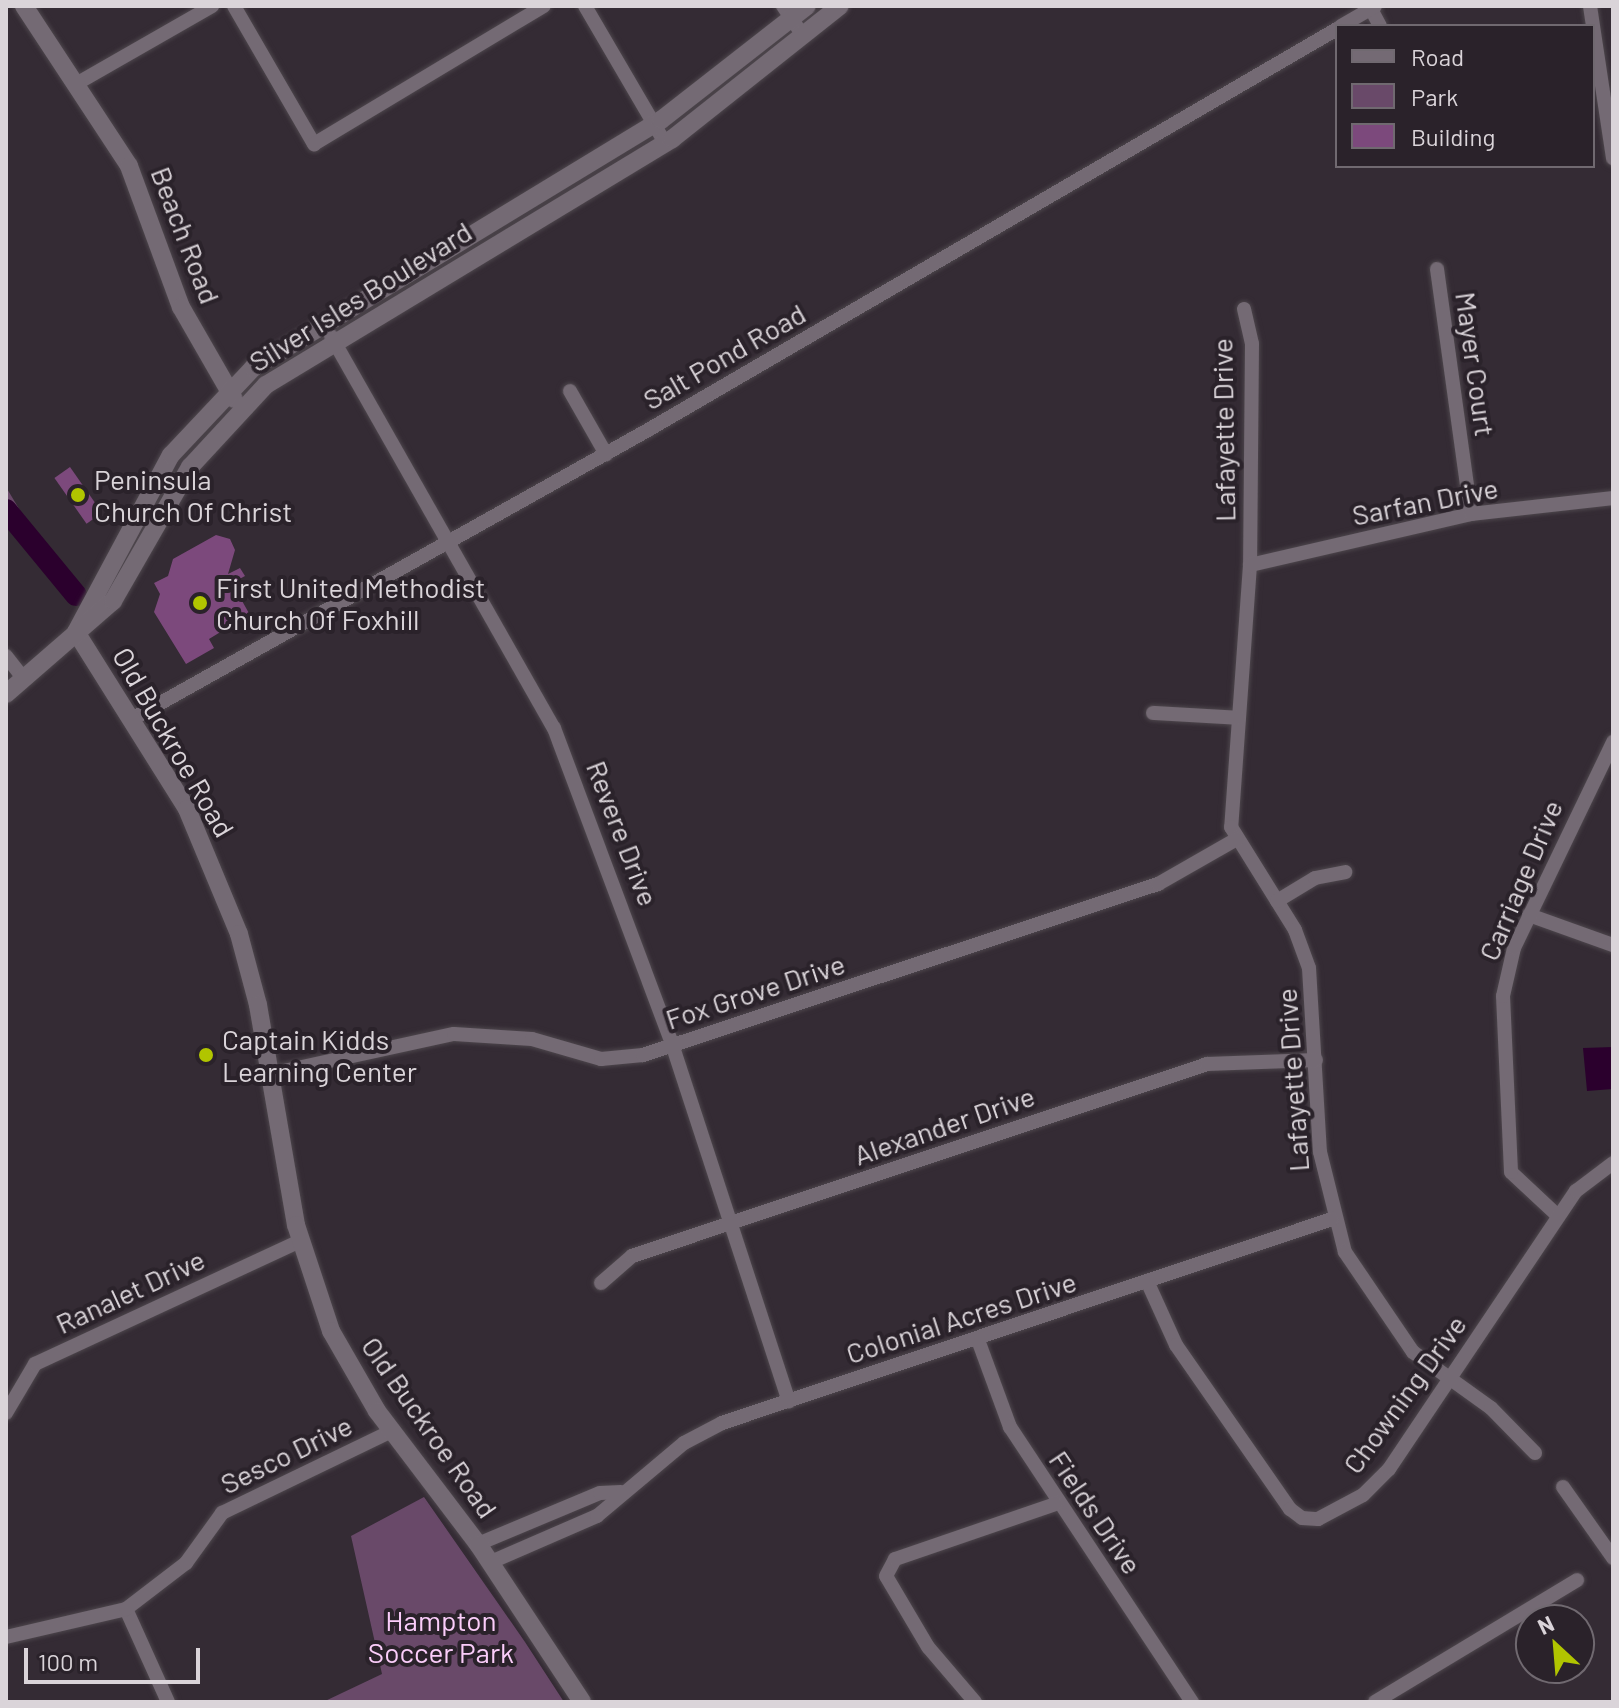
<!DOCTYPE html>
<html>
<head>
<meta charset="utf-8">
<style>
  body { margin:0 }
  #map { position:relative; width:1619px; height:1708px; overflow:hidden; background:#342b34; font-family:Barlow,sans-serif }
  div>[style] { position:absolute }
  .green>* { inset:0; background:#694969 }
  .water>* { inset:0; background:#2b002d }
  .river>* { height:22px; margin:-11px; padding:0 11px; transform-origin:11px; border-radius:11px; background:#2b002d }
  .building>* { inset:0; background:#7c497c; transform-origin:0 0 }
  .roads { filter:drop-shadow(0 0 2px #4d464c) drop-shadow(0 0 2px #4d464c) }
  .street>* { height:14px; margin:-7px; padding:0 7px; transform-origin:7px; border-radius:7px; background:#746a74 }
  .secondary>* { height:18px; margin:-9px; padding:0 9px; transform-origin:9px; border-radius:9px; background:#746a74 }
  .dots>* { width:22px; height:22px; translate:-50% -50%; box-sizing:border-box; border:4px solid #2a222a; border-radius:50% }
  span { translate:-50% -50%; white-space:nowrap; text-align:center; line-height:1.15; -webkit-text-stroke:8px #2a222a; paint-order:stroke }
  .street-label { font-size:28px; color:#dad4d9 }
  .poi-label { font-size:28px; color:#dad4d9 }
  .left { translate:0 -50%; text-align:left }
  .park-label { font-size:28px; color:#fbcdfa }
  .frame { position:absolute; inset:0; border:8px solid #dad4d9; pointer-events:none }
  .legend { position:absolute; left:1335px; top:24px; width:260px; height:144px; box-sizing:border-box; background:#2a222a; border:2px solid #706970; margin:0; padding:10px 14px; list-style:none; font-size:24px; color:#dad4d9 }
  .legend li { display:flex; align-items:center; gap:16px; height:40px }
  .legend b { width:40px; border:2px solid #706970 }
  .north { position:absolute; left:1515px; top:1604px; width:80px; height:80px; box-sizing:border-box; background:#2a222a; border:2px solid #706970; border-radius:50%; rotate:334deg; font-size:22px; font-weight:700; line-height:32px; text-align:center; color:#dad4d9 }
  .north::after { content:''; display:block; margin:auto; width:28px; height:36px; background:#b1c500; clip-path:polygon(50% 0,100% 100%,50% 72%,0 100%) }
  .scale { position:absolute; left:24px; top:1648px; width:176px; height:36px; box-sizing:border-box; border:4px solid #dad4d9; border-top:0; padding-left:10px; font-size:24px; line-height:28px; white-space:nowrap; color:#dad4d9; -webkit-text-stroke:6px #2a222a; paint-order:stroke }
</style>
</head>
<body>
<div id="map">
  <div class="green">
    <div style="clip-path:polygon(6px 487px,37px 539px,77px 585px,71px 597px,6px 527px)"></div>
    <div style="clip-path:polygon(424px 1497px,525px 1642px,564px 1702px,323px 1702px,382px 1674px,351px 1536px)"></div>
  </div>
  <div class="water">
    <div style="clip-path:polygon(1613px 1047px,1613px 1089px,1587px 1091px,1583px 1048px)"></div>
  </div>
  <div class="river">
    <div style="left:6px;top:510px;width:110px;rotate:50.5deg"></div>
  </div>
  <div class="building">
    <div style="left:70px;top:467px;width:56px;height:19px;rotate:55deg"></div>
    <div style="clip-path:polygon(216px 535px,230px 539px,235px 550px,228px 574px,240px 568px,245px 576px,232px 583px,255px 624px,237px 634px,232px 625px,209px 639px,214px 648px,186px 664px,154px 612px,160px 594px,154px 583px,168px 576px,173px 559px)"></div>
  </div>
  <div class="roads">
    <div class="street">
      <div style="left:234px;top:6px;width:160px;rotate:59.9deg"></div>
      <div style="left:314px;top:144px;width:268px;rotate:-31deg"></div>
      <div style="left:585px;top:6px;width:159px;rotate:59.7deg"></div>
      <div style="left:783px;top:6px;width:36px;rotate:56deg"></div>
      <div style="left:1590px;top:6px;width:154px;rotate:81.4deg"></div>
      <div style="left:1371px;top:9px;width:19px;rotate:62deg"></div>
      <div style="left:1341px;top:26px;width:39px;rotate:-30deg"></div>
      <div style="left:76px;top:84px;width:157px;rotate:-29.8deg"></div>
      <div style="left:1437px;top:269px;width:247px;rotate:82.1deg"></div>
      <div style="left:1244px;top:309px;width:36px;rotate:77deg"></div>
      <div style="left:1252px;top:344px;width:221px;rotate:90.5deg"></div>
      <div style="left:1250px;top:565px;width:263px;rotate:94.1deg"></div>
      <div style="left:1231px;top:827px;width:121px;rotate:58.1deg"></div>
      <div style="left:1295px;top:930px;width:40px;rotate:69.8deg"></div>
      <div style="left:1309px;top:968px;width:184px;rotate:86.6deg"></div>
      <div style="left:1320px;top:1152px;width:103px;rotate:76deg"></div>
      <div style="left:1345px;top:1252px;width:121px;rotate:55.8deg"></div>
      <div style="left:1413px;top:1352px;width:96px;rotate:35.7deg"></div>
      <div style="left:1491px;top:1408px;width:63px;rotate:45.6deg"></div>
      <div style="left:331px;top:336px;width:451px;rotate:60.4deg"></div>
      <div style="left:554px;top:728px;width:340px;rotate:69.5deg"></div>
      <div style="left:673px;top:1047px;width:373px;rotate:71.9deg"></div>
      <div style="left:570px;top:391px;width:73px;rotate:60.3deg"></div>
      <div style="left:1250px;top:565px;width:227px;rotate:-13deg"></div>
      <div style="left:1471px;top:514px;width:143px;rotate:-6.4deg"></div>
      <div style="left:6px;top:656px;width:29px;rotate:52deg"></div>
      <div style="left:1153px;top:713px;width:86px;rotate:3.3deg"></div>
      <div style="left:132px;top:719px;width:591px;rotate:-29.25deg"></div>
      <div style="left:648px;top:430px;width:797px;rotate:-30.2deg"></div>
      <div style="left:1277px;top:901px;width:44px;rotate:-31.2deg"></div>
      <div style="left:1315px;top:878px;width:31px;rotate:-11deg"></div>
      <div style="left:1529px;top:915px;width:89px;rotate:19.7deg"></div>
      <div style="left:270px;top:1074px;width:188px;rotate:-12.3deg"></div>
      <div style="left:454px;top:1034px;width:78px;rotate:3.7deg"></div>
      <div style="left:532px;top:1039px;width:72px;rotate:16.2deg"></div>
      <div style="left:601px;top:1059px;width:42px;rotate:-5.4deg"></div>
      <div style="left:643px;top:1055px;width:543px;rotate:-18.37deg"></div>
      <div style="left:1158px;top:884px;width:91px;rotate:-29.7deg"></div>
      <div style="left:1558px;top:1216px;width:64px;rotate:-136.9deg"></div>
      <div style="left:1511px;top:1172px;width:176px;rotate:-92.6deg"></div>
      <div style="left:1503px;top:996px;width:49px;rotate:-77.1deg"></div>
      <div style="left:1514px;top:948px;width:229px;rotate:-64.3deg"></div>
      <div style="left:1147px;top:1281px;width:70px;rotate:65.6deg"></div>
      <div style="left:1176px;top:1345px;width:200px;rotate:55.2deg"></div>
      <div style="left:1290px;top:1509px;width:15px;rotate:37deg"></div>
      <div style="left:1302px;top:1518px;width:16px;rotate:4deg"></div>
      <div style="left:1318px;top:1519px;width:51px;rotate:-28.1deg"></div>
      <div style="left:1363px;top:1495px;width:37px;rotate:-45deg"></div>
      <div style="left:1389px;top:1469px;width:335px;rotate:-56.1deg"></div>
      <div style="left:1576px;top:1191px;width:46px;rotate:-37.1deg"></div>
      <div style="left:601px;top:1283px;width:41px;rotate:-41.1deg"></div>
      <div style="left:632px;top:1256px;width:606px;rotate:-18.46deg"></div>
      <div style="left:1207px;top:1064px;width:109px;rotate:-2.1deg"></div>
      <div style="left:978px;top:1340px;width:93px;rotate:69.8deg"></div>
      <div style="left:1010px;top:1427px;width:330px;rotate:56.5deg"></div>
      <div style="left:6px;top:1413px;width:57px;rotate:-59.4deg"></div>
      <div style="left:35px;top:1364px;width:292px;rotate:-24.9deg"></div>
      <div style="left:1563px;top:1487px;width:87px;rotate:54.8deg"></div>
      <div style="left:478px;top:1544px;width:132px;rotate:-22.7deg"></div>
      <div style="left:600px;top:1493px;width:21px;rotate:-3deg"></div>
      <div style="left:491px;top:1562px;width:116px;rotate:-23.5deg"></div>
      <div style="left:597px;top:1516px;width:114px;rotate:-40deg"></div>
      <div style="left:684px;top:1443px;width:43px;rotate:-27.8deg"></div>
      <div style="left:722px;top:1423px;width:643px;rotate:-18.49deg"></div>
      <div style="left:126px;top:1609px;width:102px;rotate:65.7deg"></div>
      <div style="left:6px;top:1637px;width:123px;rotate:-13.1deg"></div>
      <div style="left:126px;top:1609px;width:76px;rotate:-37.5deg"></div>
      <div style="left:186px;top:1563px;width:62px;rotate:-54.2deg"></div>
      <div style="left:222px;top:1513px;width:189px;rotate:-25.8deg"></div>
      <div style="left:975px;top:1702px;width:72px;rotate:-130.5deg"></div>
      <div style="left:928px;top:1647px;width:82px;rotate:-120.6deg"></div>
      <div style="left:886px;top:1576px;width:19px;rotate:-62deg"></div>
      <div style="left:895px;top:1559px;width:170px;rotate:-18.9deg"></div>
      <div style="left:1375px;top:1702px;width:236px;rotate:-31.1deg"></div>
    </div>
    <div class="secondary">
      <div style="left:24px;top:6px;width:191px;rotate:56.7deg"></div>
      <div style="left:129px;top:166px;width:150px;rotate:69.8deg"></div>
      <div style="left:181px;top:307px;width:106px;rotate:60.1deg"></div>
      <div style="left:76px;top:632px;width:209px;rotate:57.9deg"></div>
      <div style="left:187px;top:809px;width:135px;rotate:67.4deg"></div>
      <div style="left:239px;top:934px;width:73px;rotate:75deg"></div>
      <div style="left:258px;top:1005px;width:223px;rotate:80.2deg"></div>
      <div style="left:296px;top:1225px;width:112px;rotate:71.7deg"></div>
      <div style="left:331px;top:1331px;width:92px;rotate:60.1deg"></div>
      <div style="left:377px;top:1411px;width:167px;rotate:52.8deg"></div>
      <div style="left:478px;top:1544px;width:189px;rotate:56.6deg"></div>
      <div style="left:76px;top:632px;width:201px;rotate:-61.8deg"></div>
      <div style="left:171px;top:455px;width:120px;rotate:-46.7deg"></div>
      <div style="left:253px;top:368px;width:477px;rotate:-31.3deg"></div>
      <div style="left:661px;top:120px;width:185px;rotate:-38deg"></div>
      <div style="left:6px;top:694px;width:142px;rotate:-41deg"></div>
      <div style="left:113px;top:601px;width:155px;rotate:-60.1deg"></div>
      <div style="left:190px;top:467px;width:112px;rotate:-47.2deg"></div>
      <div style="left:266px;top:385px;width:475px;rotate:-31.2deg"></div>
      <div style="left:672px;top:139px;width:214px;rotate:-38.4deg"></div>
    </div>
  </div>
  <div class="dots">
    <div style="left:78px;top:495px;background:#b1c500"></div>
    <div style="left:200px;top:603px;background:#b1c500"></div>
    <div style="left:206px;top:1055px;background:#b1c500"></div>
  </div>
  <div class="street-label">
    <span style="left:186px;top:235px;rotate:69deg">Beach Road</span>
    <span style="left:360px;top:296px;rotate:-32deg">Silver Isles Boulevard</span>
    <span style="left:724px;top:356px;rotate:-30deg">Salt Pond Road</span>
    <span style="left:1476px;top:364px;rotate:82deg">Mayer Court</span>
    <span style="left:1223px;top:430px;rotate:-91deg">Lafayette Drive</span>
    <span style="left:1425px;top:501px;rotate:-11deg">Sarfan Drive</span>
    <span style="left:174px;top:742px;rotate:60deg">Old Buckroe Road</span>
    <span style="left:623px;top:833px;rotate:69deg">Revere Drive</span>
    <span style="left:1520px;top:880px;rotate:-67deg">Carriage Drive</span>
    <span style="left:755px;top:991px;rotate:-18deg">Fox Grove Drive</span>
    <span style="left:1292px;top:1080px;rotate:-94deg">Lafayette Drive</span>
    <span style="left:944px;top:1125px;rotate:-19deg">Alexander Drive</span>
    <span style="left:130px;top:1291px;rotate:-25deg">Ranalet Drive</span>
    <span style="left:961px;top:1317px;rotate:-18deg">Colonial Acres Drive</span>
    <span style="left:1404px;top:1394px;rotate:-54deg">Chowning Drive</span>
    <span style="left:430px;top:1427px;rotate:55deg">Old Buckroe Road</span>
    <span style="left:286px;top:1454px;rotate:-26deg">Sesco Drive</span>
    <span style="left:1096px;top:1512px;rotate:56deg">Fields Drive</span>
  </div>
  <div class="poi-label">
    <span class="left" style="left:94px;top:495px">Peninsula<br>Church Of Christ</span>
    <span class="left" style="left:216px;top:603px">First United Methodist<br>Church Of Foxhill</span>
    <span class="left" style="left:222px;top:1055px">Captain Kidds<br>Learning Center</span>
  </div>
  <div class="park-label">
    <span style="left:441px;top:1636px">Hampton<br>Soccer Park</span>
  </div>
  <div class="frame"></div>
  <ul class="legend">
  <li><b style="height:10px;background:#746a74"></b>Road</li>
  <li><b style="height:22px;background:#694969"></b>Park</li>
  <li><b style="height:22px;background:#7c497c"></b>Building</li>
  </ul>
  <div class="north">N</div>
  <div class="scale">100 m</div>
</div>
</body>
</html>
